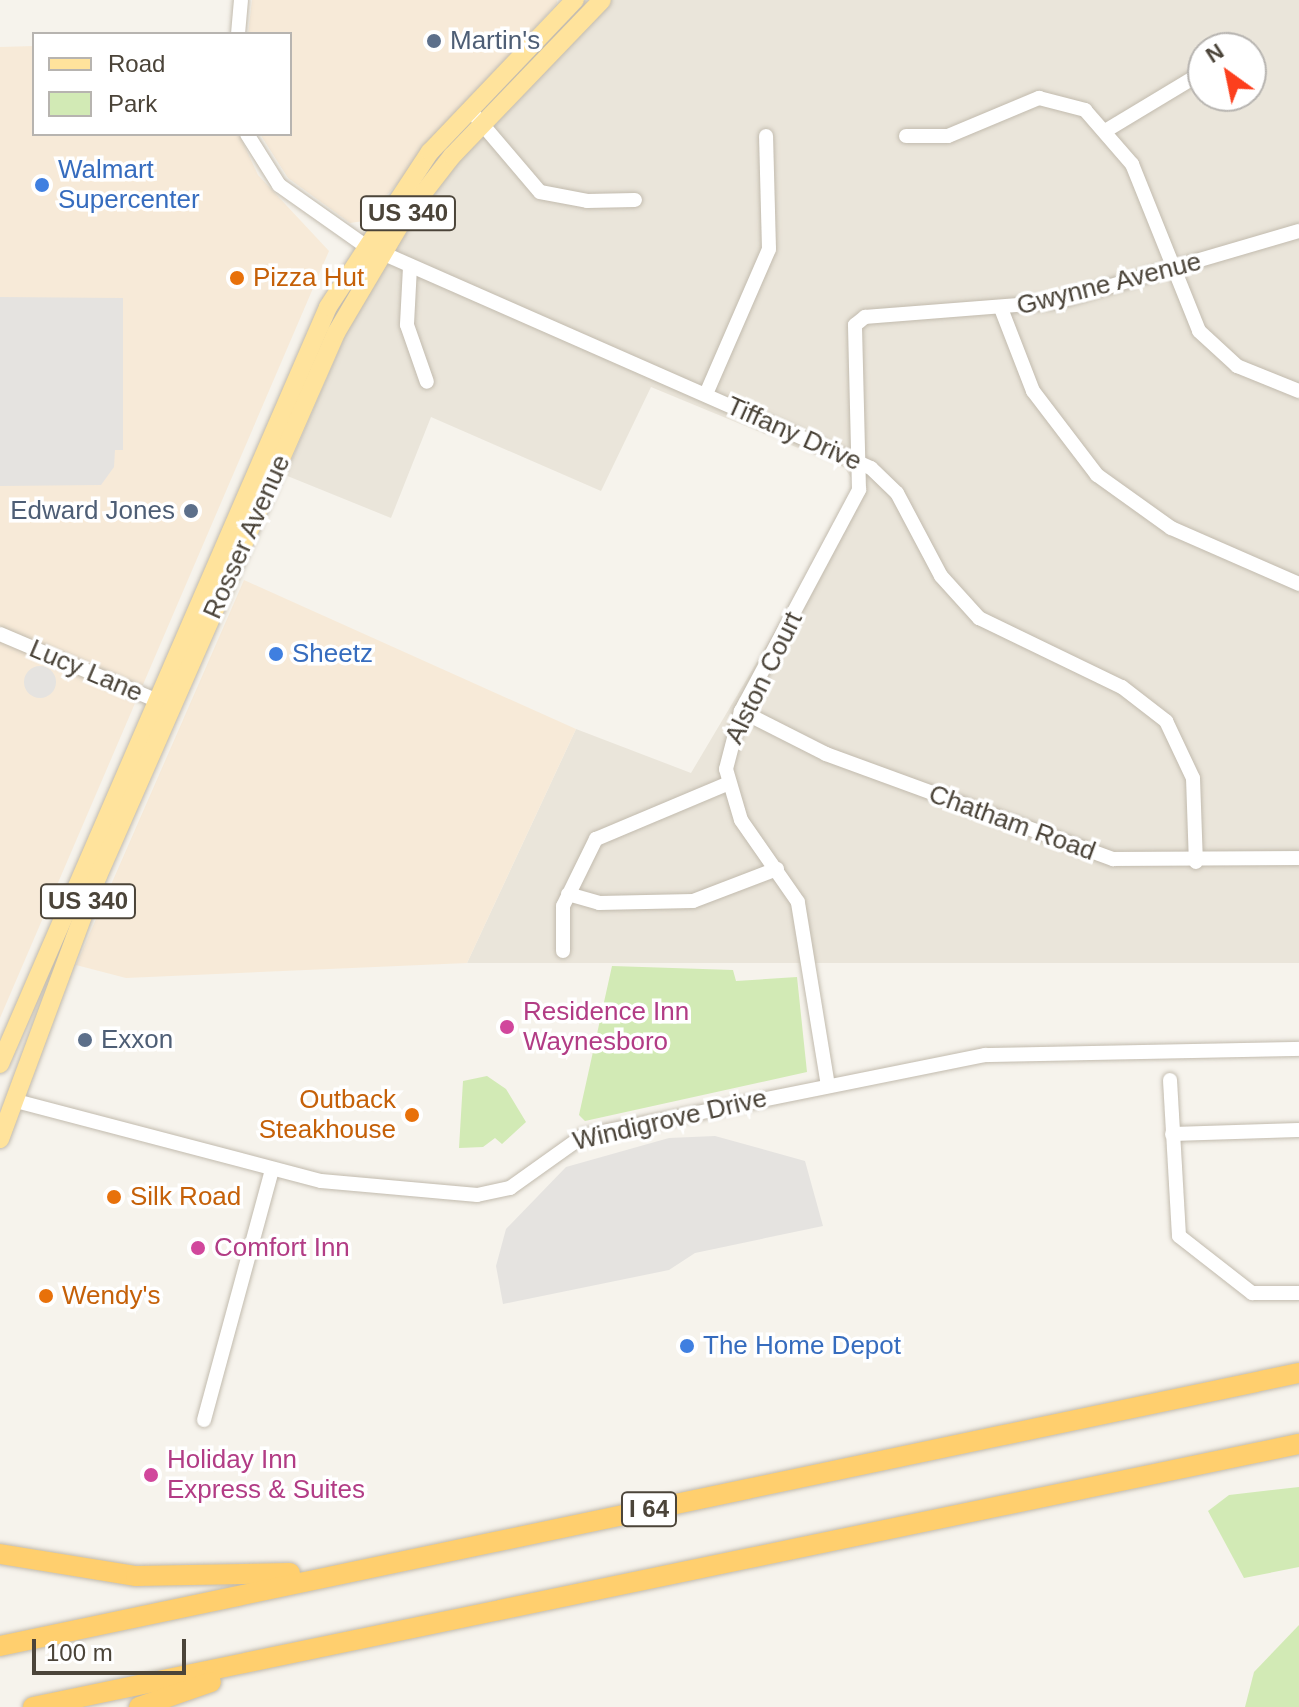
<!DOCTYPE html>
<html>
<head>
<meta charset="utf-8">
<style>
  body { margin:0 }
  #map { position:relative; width:1299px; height:1707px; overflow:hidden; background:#f6f3ec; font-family:Helvetica,sans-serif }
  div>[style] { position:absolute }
  .residential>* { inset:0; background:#eae5da }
  .commercial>* { inset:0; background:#f7ead8 }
  .green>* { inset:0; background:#d2eab5 }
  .parking>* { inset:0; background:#e5e3e0 }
  .round { border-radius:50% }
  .roads { filter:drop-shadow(0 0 2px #c2bbae) drop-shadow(0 0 2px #c2bbae) }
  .minor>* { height:14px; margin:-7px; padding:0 7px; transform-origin:7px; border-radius:7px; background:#fff }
  .major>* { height:18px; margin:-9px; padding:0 9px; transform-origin:9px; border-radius:9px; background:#ffe39c }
  .highway>* { height:20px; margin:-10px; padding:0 10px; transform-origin:10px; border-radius:10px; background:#ffcf6e }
  .dots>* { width:22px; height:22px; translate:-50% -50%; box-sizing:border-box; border:4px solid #fff; border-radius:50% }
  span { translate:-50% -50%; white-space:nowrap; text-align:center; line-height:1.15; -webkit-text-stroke:7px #fff; paint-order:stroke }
  .shield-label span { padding:2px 6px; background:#fff; border:2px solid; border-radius:6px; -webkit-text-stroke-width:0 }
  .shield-label { font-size:24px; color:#4b4439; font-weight:700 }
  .service-label { font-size:26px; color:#4e5e75 }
  .left { translate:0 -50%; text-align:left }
  .right { translate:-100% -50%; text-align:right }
  .shop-label { font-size:26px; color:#366cbe }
  .food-label { font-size:26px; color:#c56008 }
  .street-label { font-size:26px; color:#4b4439 }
  .hotel-label { font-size:26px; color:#b23c85 }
  .legend { position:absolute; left:32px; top:32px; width:260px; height:104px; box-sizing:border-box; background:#fff; border:2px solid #b7b4b0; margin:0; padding:10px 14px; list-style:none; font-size:24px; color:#4b4439 }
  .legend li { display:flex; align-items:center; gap:16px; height:40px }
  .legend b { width:40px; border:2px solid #b7b4b0 }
  .north { position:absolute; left:1187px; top:32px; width:80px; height:80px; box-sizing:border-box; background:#fff; border:2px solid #b7b4b0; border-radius:50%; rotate:327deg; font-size:22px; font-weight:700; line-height:32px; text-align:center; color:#4b4439 }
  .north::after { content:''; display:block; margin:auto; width:28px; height:36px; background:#fc3f1d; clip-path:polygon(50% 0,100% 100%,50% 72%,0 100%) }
  .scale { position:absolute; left:32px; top:1639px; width:154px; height:36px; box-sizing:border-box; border:4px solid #4b4439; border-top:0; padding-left:10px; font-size:24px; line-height:28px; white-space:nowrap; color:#4b4439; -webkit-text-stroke:6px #fff; paint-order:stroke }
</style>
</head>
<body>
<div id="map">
  <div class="residential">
    <div style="clip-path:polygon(evenodd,609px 0,1299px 0,1299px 963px,467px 963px,576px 729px,691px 773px,859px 490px,844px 467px,651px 387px,601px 491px,431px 417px,391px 518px,285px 475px,381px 253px,482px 122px,609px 0,1203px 48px,1251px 48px,1251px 96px,1203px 96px,1203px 48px)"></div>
  </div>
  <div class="commercial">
    <div style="clip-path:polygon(252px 0,557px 0,557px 3px,364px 221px,350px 223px,288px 178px,260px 134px,290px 134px,290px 34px,248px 34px)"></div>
    <div style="clip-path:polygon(34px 46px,34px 134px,239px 134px,258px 175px,329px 251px,0 1018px,0 47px)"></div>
    <div style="clip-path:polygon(244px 580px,576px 729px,467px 963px,126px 978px,76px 965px)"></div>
  </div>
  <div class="green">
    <div style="clip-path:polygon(612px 966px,733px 970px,736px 981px,797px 977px,807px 1072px,585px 1121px,579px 1115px)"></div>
    <div style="clip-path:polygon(487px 1076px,506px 1089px,526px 1122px,502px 1144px,495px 1138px,483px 1147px,459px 1148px,463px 1081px)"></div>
    <div style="clip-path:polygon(1299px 1487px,1299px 1567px,1244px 1578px,1208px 1511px,1229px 1495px)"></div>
    <div style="clip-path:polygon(1299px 1625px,1299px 1707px,1245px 1707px,1254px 1672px)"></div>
  </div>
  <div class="parking">
    <div style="clip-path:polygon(0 297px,123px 298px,123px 450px,115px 450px,114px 467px,101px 485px,0 486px)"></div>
    <div class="round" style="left:24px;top:666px;width:32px;height:32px"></div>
    <div style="clip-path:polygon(715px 1136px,805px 1161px,823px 1226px,695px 1253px,669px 1270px,503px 1304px,496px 1266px,506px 1229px,566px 1167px,669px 1138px)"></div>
  </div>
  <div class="roads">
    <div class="minor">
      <div style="left:238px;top:34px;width:34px;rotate:-85deg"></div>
      <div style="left:477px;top:118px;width:97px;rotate:49.6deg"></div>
      <div style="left:540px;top:192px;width:48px;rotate:10.8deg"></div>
      <div style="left:587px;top:201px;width:48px;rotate:-1.2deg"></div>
      <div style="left:1107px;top:130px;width:112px;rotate:-31.1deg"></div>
      <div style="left:247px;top:134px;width:60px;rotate:57.9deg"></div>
      <div style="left:279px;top:185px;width:104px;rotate:35.2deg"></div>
      <div style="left:364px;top:245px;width:554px;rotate:23.74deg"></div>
      <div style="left:871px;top:468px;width:36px;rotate:44deg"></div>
      <div style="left:897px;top:493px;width:94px;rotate:62.1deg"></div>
      <div style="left:941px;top:576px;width:57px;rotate:47.9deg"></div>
      <div style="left:979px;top:618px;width:159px;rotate:25.8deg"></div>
      <div style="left:1122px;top:687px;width:56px;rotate:37.7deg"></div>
      <div style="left:1166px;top:721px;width:63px;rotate:64.7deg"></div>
      <div style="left:1193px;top:778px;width:84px;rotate:88deg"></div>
      <div style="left:906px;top:136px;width:42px"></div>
      <div style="left:948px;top:136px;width:99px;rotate:-22.7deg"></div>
      <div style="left:1039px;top:98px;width:48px;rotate:14.6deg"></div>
      <div style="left:1085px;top:110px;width:72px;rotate:49deg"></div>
      <div style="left:1132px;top:164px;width:180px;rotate:68.1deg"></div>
      <div style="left:1199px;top:331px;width:52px;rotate:42.6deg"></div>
      <div style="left:1237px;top:366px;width:67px;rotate:22deg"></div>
      <div style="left:410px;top:267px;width:58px;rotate:93deg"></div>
      <div style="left:407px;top:325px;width:60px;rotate:70.7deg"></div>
      <div style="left:1002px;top:311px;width:86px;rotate:68.8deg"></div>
      <div style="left:1033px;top:391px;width:106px;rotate:52.7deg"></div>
      <div style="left:1097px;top:475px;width:91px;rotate:35.6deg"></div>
      <div style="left:1171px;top:528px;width:140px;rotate:23.6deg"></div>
      <div style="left:706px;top:394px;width:158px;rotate:-66.5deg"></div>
      <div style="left:769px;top:249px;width:113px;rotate:-91.5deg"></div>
      <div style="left:0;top:634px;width:179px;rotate:23deg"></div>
      <div style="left:741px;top:711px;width:95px;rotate:26.8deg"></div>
      <div style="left:826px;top:754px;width:306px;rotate:20.1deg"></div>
      <div style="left:1113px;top:859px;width:186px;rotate:-0.3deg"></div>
      <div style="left:568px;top:894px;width:32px;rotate:16deg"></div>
      <div style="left:599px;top:903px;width:94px;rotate:-1.2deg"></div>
      <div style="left:693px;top:901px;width:90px;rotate:-20.9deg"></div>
      <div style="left:563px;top:951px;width:45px;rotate:-90deg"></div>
      <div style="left:563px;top:906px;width:75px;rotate:-63.8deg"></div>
      <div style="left:596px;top:839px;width:142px;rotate:-22.8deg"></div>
      <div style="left:1170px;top:1080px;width:156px;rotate:86.7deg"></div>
      <div style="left:1179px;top:1236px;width:93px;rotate:38deg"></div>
      <div style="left:1252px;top:1293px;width:47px"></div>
      <div style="left:828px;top:1086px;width:186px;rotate:-99.3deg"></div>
      <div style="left:798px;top:902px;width:100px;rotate:-124.8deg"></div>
      <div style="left:741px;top:820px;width:53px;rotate:-106.4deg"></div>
      <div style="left:726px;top:769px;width:60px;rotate:-75.5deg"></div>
      <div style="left:741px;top:711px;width:251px;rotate:-61.9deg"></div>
      <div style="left:859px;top:490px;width:165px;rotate:-91.4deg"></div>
      <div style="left:855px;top:325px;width:13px;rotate:-39deg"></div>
      <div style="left:865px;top:317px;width:192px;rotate:-4.5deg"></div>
      <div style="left:1056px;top:302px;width:253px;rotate:-16.3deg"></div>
      <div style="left:16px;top:1101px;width:315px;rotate:14.7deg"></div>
      <div style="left:321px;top:1181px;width:157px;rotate:5.1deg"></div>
      <div style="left:477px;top:1195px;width:34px;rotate:-12deg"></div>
      <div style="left:510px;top:1188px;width:90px;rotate:-35.5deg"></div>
      <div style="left:583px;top:1136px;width:410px;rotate:-11.4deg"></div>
      <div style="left:985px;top:1055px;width:314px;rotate:-1.1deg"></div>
      <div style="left:1172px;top:1134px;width:127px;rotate:-1.8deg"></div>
      <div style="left:204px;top:1420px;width:260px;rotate:-74.8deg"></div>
    </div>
    <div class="major">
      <div style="left:0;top:1064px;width:825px;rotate:-66.57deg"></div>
      <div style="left:328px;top:307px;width:186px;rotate:-56.7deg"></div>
      <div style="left:430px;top:152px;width:210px;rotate:-46.4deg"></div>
      <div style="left:0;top:1139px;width:281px;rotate:-69.6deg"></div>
      <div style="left:98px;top:876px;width:593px;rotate:-66.33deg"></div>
      <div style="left:336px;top:333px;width:134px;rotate:-59.4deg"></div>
      <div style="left:404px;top:218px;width:78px;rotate:-52.3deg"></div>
      <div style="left:452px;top:156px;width:216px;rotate:-46.1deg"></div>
    </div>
    <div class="highway">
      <div style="left:0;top:1554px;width:138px;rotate:9.2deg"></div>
      <div style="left:136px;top:1576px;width:154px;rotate:-1.1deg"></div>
      <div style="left:0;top:1646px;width:1327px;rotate:-11.87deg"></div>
      <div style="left:33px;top:1707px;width:1293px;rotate:-11.74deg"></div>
      <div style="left:139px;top:1707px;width:76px;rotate:-19.1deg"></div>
    </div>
  </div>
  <div class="dots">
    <div style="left:434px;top:41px;background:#5c6f8a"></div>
    <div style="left:42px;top:185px;background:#3f7fe0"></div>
    <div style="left:237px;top:278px;background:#e8710a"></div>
    <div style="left:191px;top:511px;background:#5c6f8a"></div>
    <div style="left:276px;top:654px;background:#3f7fe0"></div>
    <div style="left:507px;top:1027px;background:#d1479c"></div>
    <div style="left:85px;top:1040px;background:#5c6f8a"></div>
    <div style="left:412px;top:1115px;background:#e8710a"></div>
    <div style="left:114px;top:1197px;background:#e8710a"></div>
    <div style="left:198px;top:1248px;background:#d1479c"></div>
    <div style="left:46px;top:1296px;background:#e8710a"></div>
    <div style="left:687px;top:1346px;background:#3f7fe0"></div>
    <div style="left:151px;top:1475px;background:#d1479c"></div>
  </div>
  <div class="shield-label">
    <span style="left:408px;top:213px">US 340</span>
    <span style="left:88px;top:901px">US 340</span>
    <span style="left:649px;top:1509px">I 64</span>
  </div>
  <div class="service-label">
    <span class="left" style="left:450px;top:41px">Martin's</span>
    <span class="right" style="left:175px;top:511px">Edward Jones</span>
    <span class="left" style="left:101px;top:1040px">Exxon</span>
  </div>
  <div class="shop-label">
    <span class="left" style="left:58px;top:185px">Walmart<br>Supercenter</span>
    <span class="left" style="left:292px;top:654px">Sheetz</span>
    <span class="left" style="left:703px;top:1346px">The Home Depot</span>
  </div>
  <div class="food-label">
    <span class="left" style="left:253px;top:278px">Pizza Hut</span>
    <span class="right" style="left:396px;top:1115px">Outback<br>Steakhouse</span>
    <span class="left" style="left:130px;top:1197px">Silk Road</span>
    <span class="left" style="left:62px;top:1296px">Wendy's</span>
  </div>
  <div class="street-label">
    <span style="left:1109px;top:284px;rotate:-14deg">Gwynne Avenue</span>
    <span style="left:794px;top:434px;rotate:24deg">Tiffany Drive</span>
    <span style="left:247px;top:537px;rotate:-66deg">Rosser Avenue</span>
    <span style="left:86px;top:671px;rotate:23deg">Lucy Lane</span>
    <span style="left:764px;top:678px;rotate:-64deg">Alston Court</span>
    <span style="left:1012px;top:823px;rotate:20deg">Chatham Road</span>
    <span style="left:670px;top:1120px;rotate:-13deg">Windigrove Drive</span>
  </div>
  <div class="hotel-label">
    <span class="left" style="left:523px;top:1027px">Residence Inn<br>Waynesboro</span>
    <span class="left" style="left:214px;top:1248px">Comfort Inn</span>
    <span class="left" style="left:167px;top:1475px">Holiday Inn<br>Express &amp; Suites</span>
  </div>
  <ul class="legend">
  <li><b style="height:10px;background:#ffe39c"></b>Road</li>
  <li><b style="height:22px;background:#d2eab5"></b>Park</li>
  </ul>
  <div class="north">N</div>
  <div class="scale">100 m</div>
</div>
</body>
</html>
